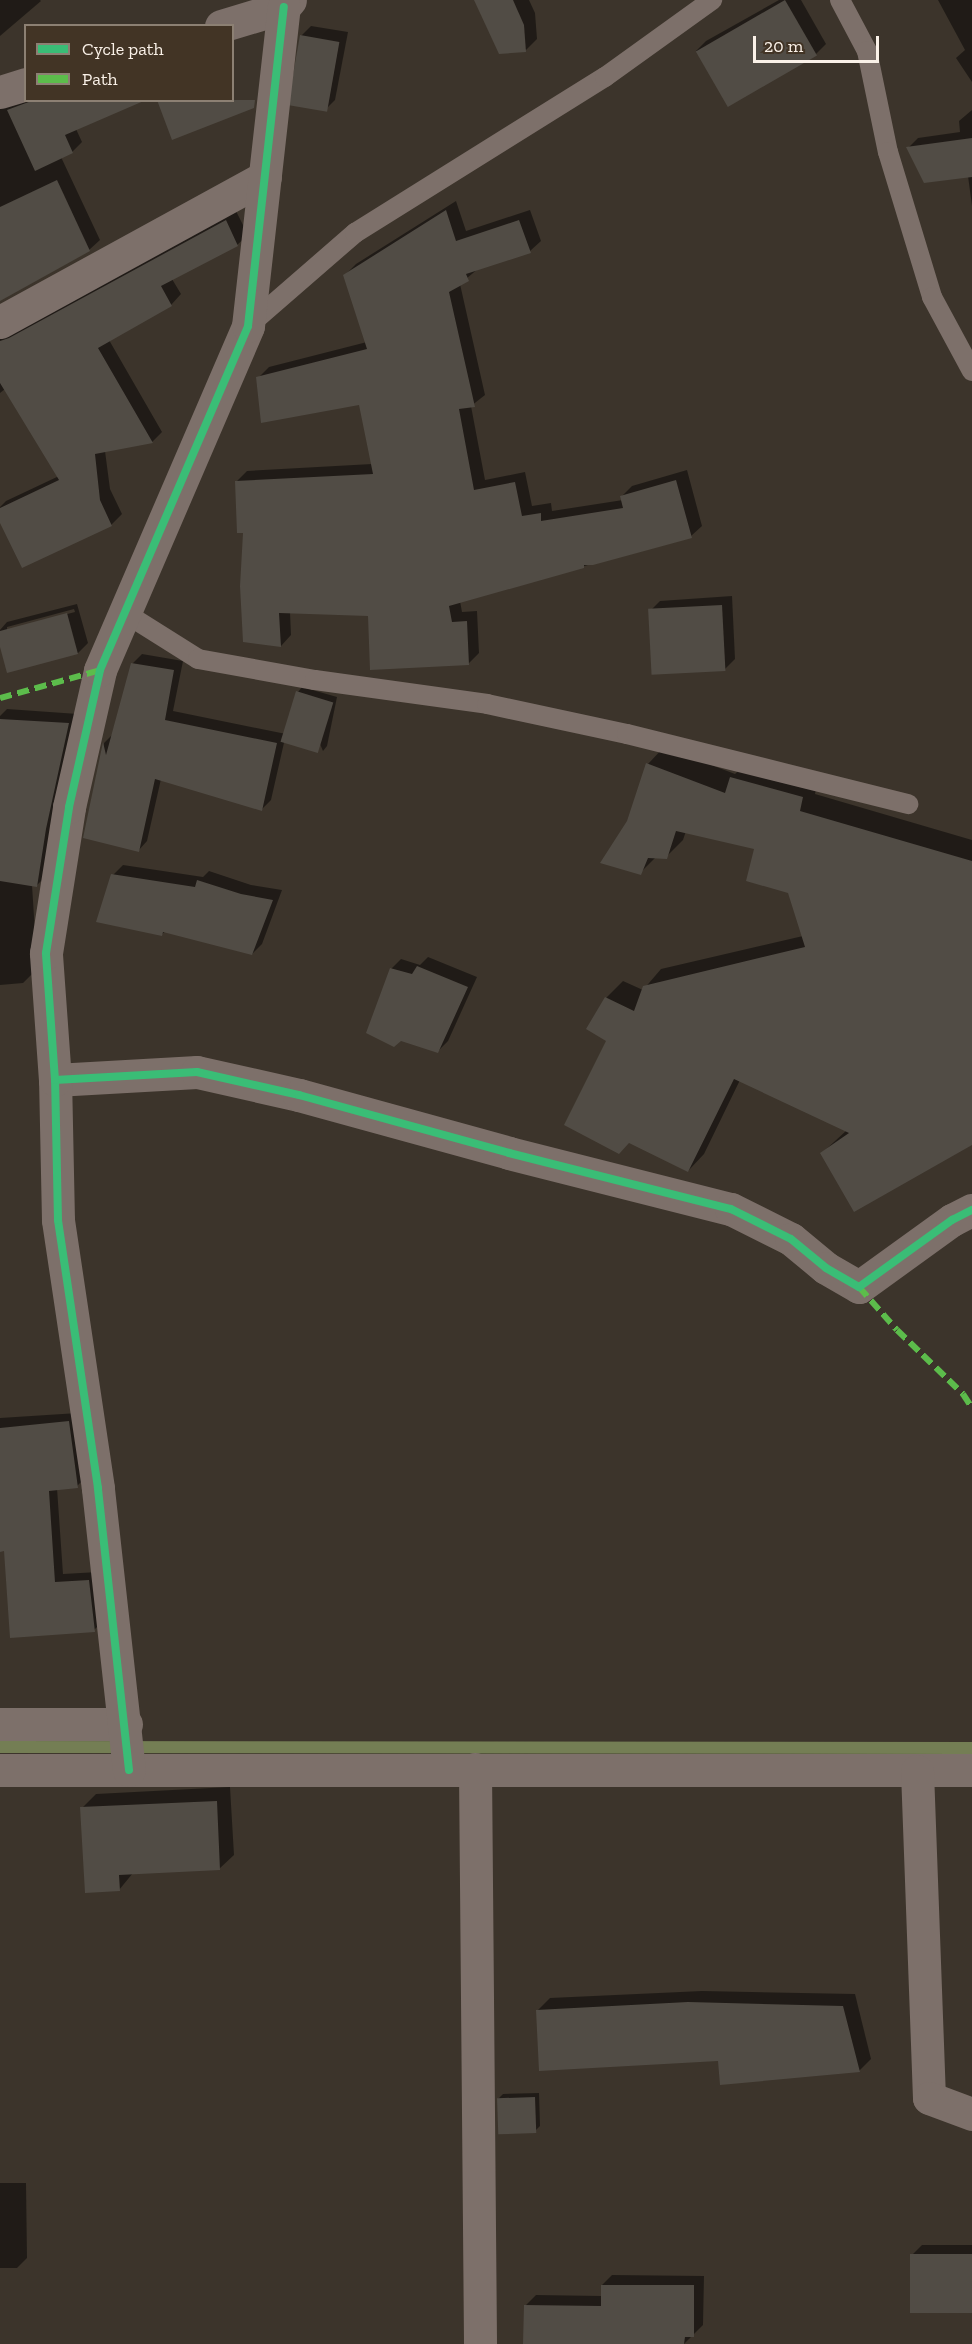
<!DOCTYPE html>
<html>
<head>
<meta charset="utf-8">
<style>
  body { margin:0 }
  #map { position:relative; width:972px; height:2344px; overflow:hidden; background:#3c342b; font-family:"Zilla Slab",serif }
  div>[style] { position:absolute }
  .shadow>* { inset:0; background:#0007 }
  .stream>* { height:12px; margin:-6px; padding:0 6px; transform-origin:6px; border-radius:6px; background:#747e54 }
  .building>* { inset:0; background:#514c45; transform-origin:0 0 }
  .service>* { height:20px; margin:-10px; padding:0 10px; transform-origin:10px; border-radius:10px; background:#7d706a }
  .minor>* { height:33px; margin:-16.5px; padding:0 16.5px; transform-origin:16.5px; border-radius:16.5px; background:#7d706a }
  .quiet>* { height:6px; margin-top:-3px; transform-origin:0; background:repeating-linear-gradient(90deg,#5cbc4b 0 12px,transparent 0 18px) }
  .cycleway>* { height:8px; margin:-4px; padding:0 4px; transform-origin:4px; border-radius:4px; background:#3abd76 }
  span { translate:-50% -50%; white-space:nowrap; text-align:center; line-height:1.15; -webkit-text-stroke:6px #423425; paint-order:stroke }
  .legend { position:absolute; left:24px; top:24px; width:210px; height:78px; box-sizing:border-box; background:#423425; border:2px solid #8c8073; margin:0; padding:8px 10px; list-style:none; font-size:18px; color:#faf1e8 }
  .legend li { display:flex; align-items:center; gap:12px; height:30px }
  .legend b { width:30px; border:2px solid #8c8073 }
  .scale { position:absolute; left:753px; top:36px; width:126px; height:27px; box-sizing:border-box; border:3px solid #faf1e8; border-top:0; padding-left:8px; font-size:18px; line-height:21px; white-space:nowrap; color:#faf1e8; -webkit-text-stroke:4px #423425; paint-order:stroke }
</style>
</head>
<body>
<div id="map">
  <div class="shadow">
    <div style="clip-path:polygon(0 0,40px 0,41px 1px,0 36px)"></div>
    <div style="clip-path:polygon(475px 0,529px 0,535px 13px,537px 39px,526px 50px)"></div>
    <div style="clip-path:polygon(779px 0,801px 0,826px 44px,816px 54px,696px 51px,706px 41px)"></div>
    <div style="clip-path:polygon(938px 0,972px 0,972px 82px,956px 58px,965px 50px)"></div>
    <div style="clip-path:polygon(311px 26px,348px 32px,335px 100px,325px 110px,301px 36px)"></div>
    <div style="clip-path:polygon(26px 100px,142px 100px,76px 129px,82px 142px,72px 152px,61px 157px,100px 240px,89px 250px,0 299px,0 106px)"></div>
    <div style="clip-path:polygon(972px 110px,972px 206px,968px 176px,908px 148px,918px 138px,960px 132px,959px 121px)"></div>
    <div style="clip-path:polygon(456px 201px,466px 231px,530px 210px,541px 241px,530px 251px,479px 268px,460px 284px,485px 395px,471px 406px,485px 480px,525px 472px,532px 506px,551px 503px,552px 511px,623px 500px,622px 496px,632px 486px,687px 470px,702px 526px,691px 536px,460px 601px,462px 612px,477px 611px,479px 653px,468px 664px,369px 615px,290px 612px,291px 635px,281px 646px,244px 531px,236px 482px,247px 471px,372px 464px,360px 403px,258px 378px,269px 367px,367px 342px,345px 275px,356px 264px)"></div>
    <div style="clip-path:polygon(236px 211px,248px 235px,237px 245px,172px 279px,181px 294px,171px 305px,109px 340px,162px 432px,152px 442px,105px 451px,110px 489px,122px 514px,111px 525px,22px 567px,0 520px,0 507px,6px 501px,59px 476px,5px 389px,0 393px,0 327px)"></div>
    <div style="clip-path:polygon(732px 596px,735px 659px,725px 669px,650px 611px,660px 601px)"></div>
    <div style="clip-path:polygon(evenodd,77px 604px,88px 643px,78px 653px,8px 671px,0 641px,0 630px,7px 622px,77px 604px,74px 609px,75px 612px,7px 630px,7px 627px,74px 609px)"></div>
    <div style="clip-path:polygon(142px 654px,183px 661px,173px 711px,286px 734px,271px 800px,262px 809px,161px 779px,147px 841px,138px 851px,85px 837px,104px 743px,113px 734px,132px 664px)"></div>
    <div style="clip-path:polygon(302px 687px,337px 697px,327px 746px,323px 751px,298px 692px)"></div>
    <div style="clip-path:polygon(7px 709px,78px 714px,47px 875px,37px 885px,32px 885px,36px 948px,33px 973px,23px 983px,0 985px,0 716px)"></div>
    <div style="clip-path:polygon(664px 747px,735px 774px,748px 761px,818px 780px,815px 794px,972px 840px,972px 1143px,822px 1153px,847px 1130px,740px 1080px,704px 1154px,688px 1171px,608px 1041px,606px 998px,623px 981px,643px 990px,661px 969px,803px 936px,789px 892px,756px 848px,686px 831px,683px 840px,666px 857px,656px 857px,640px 873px,628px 822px,648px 764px)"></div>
    <div style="clip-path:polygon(123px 865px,203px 877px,209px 871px,251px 885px,282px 890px,262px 944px,252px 954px,166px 931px,162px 934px,113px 875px)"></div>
    <div style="clip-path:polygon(428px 957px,477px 977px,448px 1041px,438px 1051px,391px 969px,401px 959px,420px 965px)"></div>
    <div style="clip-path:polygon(78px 1413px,86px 1477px,77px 1486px,57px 1488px,63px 1574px,98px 1572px,103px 1621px,94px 1630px,6px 1550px,0 1550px,0 1418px)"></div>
    <div style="clip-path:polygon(230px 1787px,234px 1855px,219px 1869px,133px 1873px,119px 1890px,82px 1808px,96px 1794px)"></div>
    <div style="clip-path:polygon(702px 1991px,855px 1994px,871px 2059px,859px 2071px,719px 2059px,538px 2010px,550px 1998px)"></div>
    <div style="clip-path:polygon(539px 2093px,540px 2126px,535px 2131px,498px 2099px,503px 2094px)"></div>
    <div style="clip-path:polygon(0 2183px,26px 2183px,27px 2258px,17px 2268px,0 2268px)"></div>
    <div style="clip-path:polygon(922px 2245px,972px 2245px,972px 2311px,912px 2255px)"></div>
    <div style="clip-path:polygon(612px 2275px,704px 2276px,703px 2325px,684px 2344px,525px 2344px,526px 2305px,536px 2295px,602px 2296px,602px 2285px)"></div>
  </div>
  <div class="stream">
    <div style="left:0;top:1747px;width:972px;rotate:0.06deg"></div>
  </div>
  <div class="building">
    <div style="clip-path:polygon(474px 0,513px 0,524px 25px,526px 52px,499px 54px)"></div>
    <div style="left:785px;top:0;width:64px;height:103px;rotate:60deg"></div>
    <div style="left:300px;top:35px;width:40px;height:71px;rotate:10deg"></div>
    <div style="clip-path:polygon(34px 100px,146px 100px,65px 135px,73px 153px,35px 171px,7px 110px)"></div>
    <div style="clip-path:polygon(157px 100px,255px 100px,254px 108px,172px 140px)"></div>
    <div style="clip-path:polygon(972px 138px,972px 177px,924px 183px,906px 147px)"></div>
    <div style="clip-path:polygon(57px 180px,90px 251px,0 301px,0 207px)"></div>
    <div style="clip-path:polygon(446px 210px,456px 241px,519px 220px,531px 253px,466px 274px,469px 281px,449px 292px,475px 407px,459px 409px,474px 490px,515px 482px,522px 516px,541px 513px,541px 521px,623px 508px,620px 496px,676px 480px,692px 538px,593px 565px,584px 565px,584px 568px,449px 606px,452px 622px,467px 621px,469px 665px,370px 670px,368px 616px,279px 613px,281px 647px,243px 642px,240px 586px,243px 533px,237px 533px,235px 481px,373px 474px,359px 405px,261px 423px,256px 377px,367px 349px,343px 275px)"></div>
    <div style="clip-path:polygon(226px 220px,238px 246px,161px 286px,172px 306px,98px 348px,153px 443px,95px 454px,100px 500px,112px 526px,22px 568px,0 523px,0 508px,59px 480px,0 383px,0 341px,9px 338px)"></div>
    <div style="left:722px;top:605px;width:66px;height:74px;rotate:87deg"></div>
    <div style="clip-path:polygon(67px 613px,78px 654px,7px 673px,0 647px,0 631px)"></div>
    <div style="clip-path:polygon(131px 663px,174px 670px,165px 720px,277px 743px,262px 811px,155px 779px,139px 852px,83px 838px,103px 742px,106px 755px)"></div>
    <div style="left:296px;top:691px;width:39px;height:53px;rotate:17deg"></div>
    <div style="clip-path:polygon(0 719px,69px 723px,46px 829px,37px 887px,0 881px)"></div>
    <div style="clip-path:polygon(646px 763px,725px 793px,730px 777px,803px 797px,800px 811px,972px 861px,972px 1145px,854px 1212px,820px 1153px,849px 1133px,734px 1079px,688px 1172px,629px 1143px,619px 1154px,564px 1125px,606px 1041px,586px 1029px,605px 997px,634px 1011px,643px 986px,805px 947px,788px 893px,746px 881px,754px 849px,676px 831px,667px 859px,648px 858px,641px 875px,600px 863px,627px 821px)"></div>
    <div style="clip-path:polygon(111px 874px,195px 887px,197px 880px,241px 894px,273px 900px,252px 955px,163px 932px,162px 936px,96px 922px)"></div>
    <div style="clip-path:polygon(417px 966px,468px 987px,438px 1053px,401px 1041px,394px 1047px,366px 1033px,390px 968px,412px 974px)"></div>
    <div style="clip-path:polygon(69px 1421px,78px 1488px,49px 1491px,55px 1582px,89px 1580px,95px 1632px,10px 1638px,4px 1551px,0 1552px,0 1428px)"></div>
    <div style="clip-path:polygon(217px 1801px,220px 1870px,119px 1875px,120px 1891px,85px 1893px,80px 1807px)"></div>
    <div style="clip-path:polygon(688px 2002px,843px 2006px,860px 2072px,720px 2085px,718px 2061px,539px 2071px,536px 2010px)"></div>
    <div style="left:535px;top:2097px;width:36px;height:38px;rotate:88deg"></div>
    <div style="left:972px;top:2254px;width:59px;height:62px;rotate:90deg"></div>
    <div style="clip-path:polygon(601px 2285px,694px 2285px,694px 2337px,685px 2337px,684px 2344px,523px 2344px,524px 2305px,601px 2306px)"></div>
  </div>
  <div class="service">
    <div style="left:840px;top:0;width:58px;rotate:62.1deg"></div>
    <div style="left:867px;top:51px;width:103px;rotate:78.3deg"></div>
    <div style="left:888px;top:152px;width:152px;rotate:73.1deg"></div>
    <div style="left:932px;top:297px;width:84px;rotate:61.6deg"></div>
    <div style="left:248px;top:326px;width:142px;rotate:-41deg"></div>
    <div style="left:355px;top:233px;width:295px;rotate:-32deg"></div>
    <div style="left:605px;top:77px;width:132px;rotate:-35.7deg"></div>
    <div style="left:125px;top:613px;width:86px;rotate:32.2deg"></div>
    <div style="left:198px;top:659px;width:119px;rotate:10.2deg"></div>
    <div style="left:315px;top:680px;width:174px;rotate:7.9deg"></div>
    <div style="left:487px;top:704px;width:143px;rotate:12.1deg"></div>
    <div style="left:627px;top:734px;width:290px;rotate:14deg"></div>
  </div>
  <div class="minor">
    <div style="left:221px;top:26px;width:66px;rotate:-16.8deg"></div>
    <div style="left:284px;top:7px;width:9px;rotate:-49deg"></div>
    <div style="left:0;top:92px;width:27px;rotate:-17deg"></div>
    <div style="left:0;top:322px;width:302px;rotate:-28.7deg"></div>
    <div style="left:55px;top:1080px;width:142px;rotate:-3.2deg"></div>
    <div style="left:197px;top:1072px;width:105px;rotate:12.7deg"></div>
    <div style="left:299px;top:1095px;width:218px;rotate:15.4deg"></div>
    <div style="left:509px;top:1153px;width:229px;rotate:14.2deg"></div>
    <div style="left:731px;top:1209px;width:67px;rotate:26.6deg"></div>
    <div style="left:791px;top:1239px;width:45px;rotate:39.6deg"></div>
    <div style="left:826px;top:1268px;width:38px;rotate:30deg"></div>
    <div style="left:859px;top:1287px;width:115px;rotate:-35.8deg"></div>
    <div style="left:952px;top:1220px;width:22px;rotate:-27deg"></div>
    <div style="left:0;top:1724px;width:126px"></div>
    <div style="left:475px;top:1769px;width:575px;rotate:89.5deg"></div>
    <div style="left:0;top:1770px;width:972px"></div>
    <div style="left:129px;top:1770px;width:284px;rotate:-96.3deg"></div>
    <div style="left:98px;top:1488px;width:271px;rotate:-98.5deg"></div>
    <div style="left:58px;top:1220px;width:140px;rotate:-91.2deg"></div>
    <div style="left:55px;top:1080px;width:127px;rotate:-94.1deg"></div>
    <div style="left:46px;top:953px;width:148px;rotate:-81deg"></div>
    <div style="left:69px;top:807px;width:140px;rotate:-77.2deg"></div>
    <div style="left:100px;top:670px;width:374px;rotate:-66.7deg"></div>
    <div style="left:248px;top:326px;width:321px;rotate:-83.6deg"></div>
    <div style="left:917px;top:1771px;width:327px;rotate:87.9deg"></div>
    <div style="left:929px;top:2098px;width:46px;rotate:20.4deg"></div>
  </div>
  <div class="quiet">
    <div style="left:0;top:698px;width:104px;rotate:-15.6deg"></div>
    <div style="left:859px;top:1287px;width:57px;rotate:48.5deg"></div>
    <div style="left:897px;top:1330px;width:92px;rotate:44.1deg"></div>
    <div style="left:963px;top:1394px;width:17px;rotate:57deg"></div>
  </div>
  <div class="cycleway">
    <div style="left:55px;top:1080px;width:142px;rotate:-3.2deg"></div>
    <div style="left:197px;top:1072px;width:105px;rotate:12.7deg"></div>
    <div style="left:299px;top:1095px;width:218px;rotate:15.4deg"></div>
    <div style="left:509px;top:1153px;width:229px;rotate:14.2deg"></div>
    <div style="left:731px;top:1209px;width:67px;rotate:26.6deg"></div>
    <div style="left:791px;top:1239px;width:45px;rotate:39.6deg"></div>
    <div style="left:826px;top:1268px;width:38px;rotate:30deg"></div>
    <div style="left:859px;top:1287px;width:115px;rotate:-35.8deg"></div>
    <div style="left:952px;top:1220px;width:22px;rotate:-27deg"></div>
    <div style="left:129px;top:1770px;width:284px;rotate:-96.3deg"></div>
    <div style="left:98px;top:1488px;width:271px;rotate:-98.5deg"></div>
    <div style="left:58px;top:1220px;width:140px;rotate:-91.2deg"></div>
    <div style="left:55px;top:1080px;width:127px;rotate:-94.1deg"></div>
    <div style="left:46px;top:953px;width:148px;rotate:-81deg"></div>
    <div style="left:69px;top:807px;width:140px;rotate:-77.2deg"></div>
    <div style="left:100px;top:670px;width:374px;rotate:-66.7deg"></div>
    <div style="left:248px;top:326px;width:321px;rotate:-83.6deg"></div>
  </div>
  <ul class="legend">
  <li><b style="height:8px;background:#3abd76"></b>Cycle path</li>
  <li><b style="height:8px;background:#5cbc4b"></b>Path</li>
  </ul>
  <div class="scale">20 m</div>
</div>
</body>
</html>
